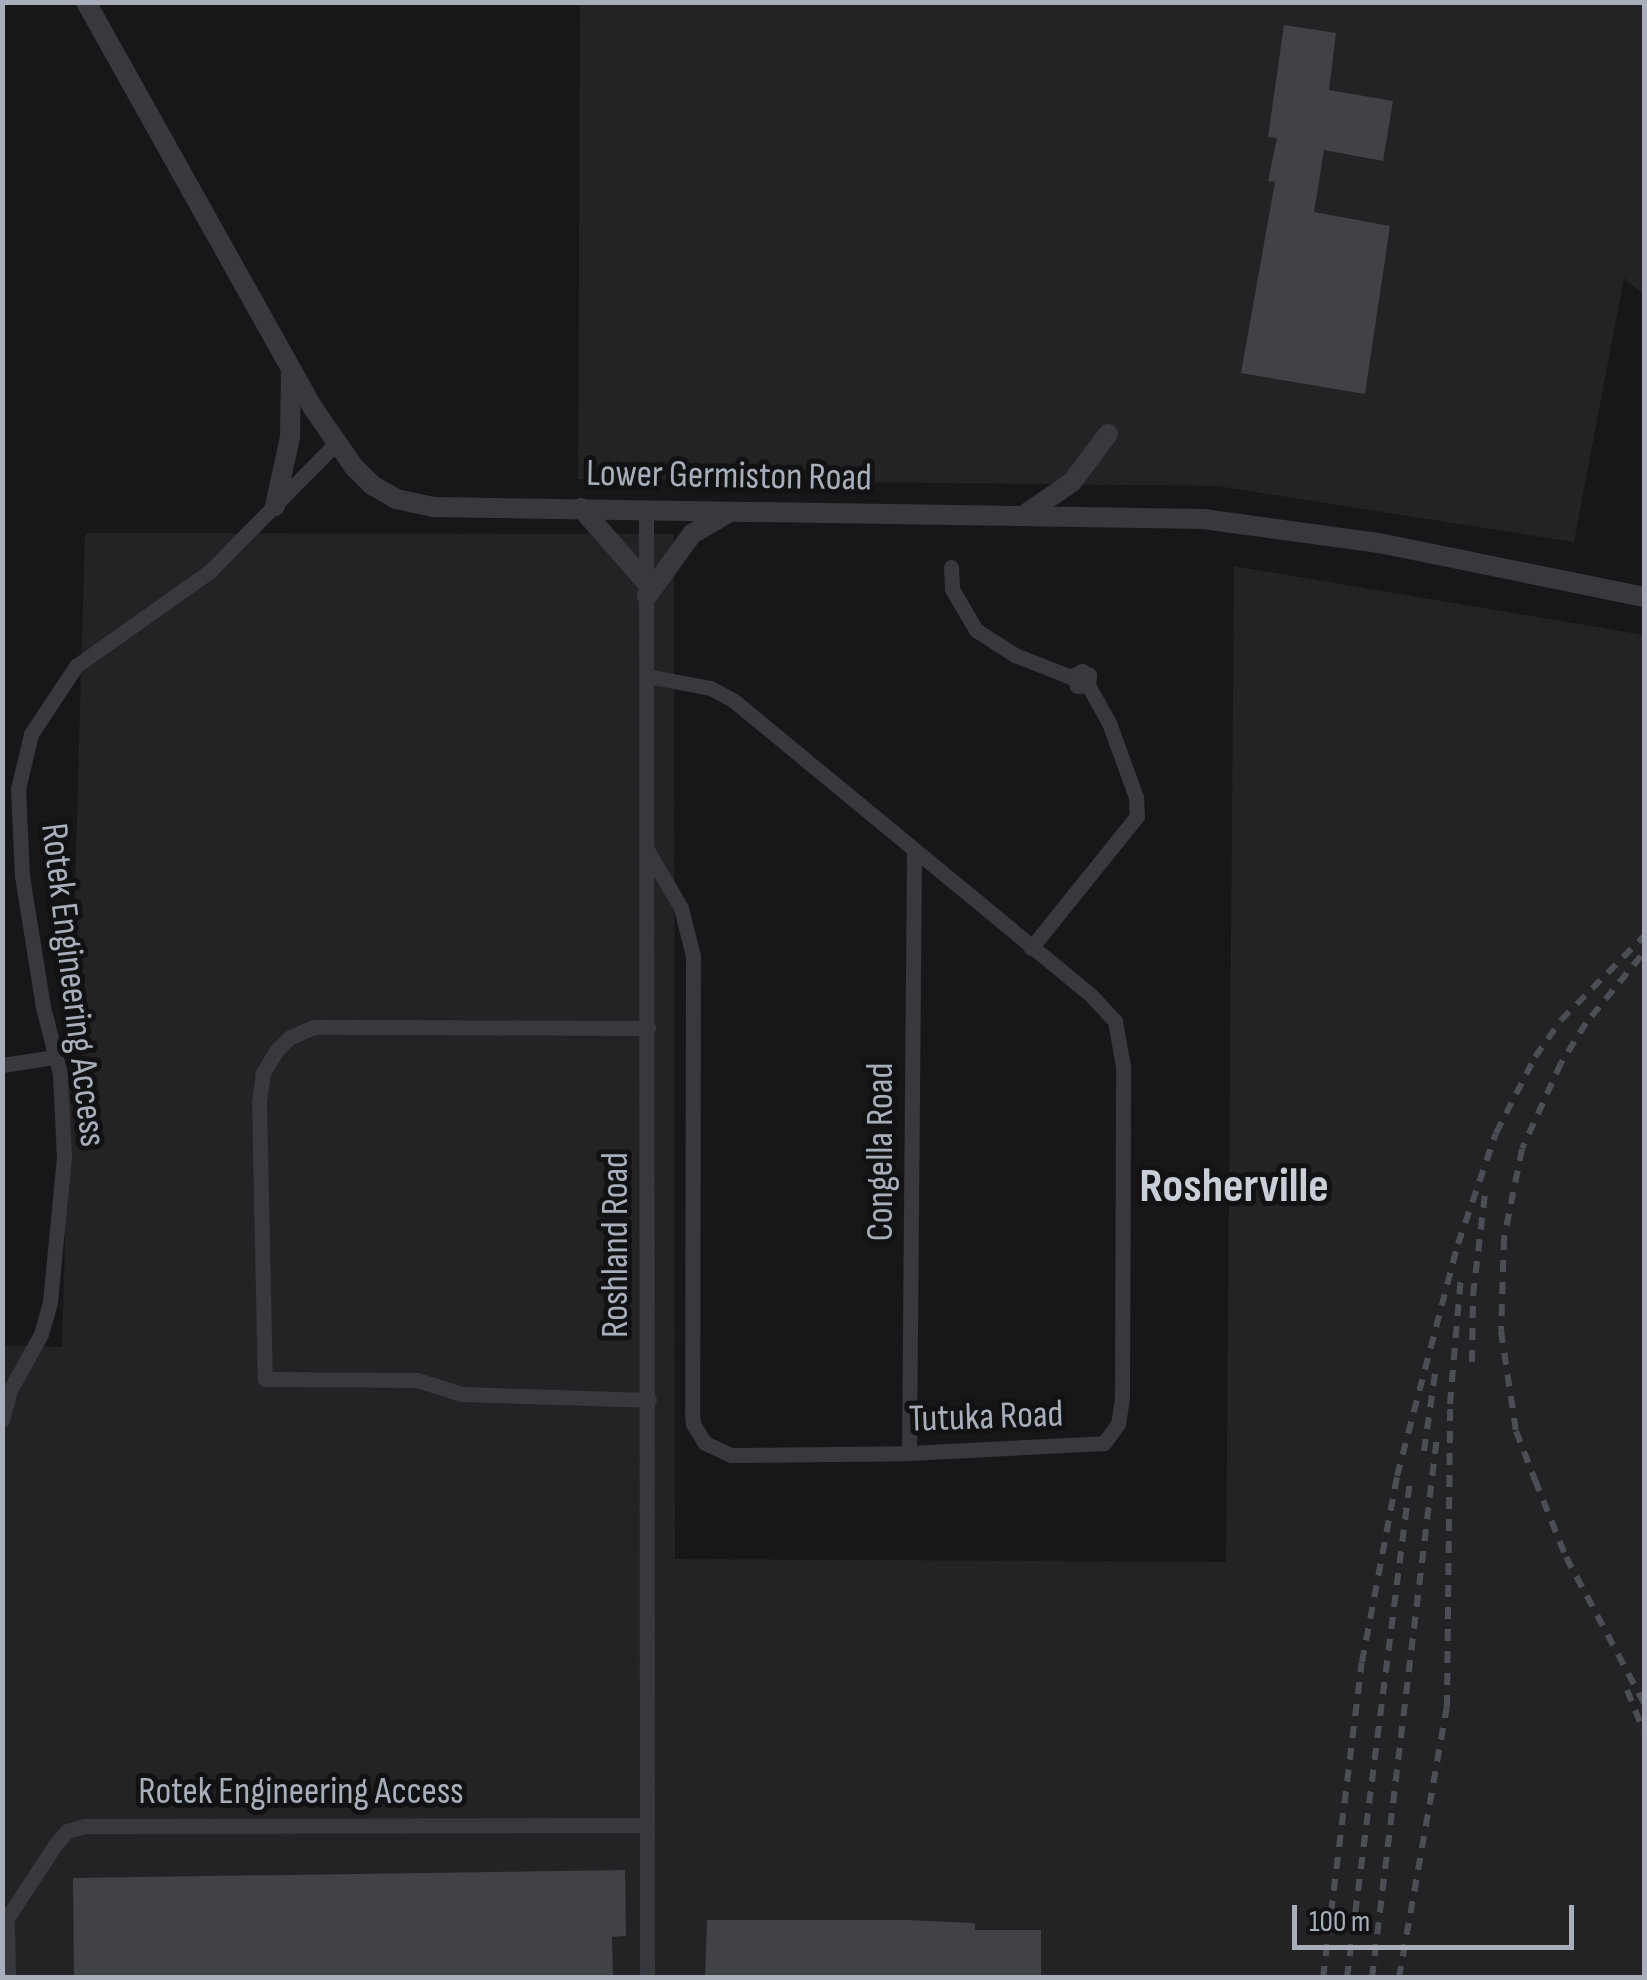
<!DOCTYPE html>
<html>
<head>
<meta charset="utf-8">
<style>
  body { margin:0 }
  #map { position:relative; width:1647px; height:1980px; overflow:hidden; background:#171719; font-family:"Sofia Sans Condensed",sans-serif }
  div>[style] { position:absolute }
  .built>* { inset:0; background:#232326 }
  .building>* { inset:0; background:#414246 }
  .minor>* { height:15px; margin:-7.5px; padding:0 7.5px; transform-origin:7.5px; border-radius:7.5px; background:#38393e }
  .tertiary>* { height:20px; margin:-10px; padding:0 10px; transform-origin:10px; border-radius:10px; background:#38393e }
  .rail>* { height:6px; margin-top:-3px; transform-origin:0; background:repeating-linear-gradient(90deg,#4b4e54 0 12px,transparent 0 22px) }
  span { translate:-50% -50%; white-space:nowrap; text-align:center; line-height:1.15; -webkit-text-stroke:10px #121214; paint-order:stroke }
  .street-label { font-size:38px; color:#a8afba }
  .district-label { font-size:48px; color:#caced6; font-weight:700 }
  .frame { position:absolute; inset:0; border:5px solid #a8afba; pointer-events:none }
  .scale { position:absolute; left:1292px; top:1905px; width:282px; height:45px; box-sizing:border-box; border:5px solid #a8afba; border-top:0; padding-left:12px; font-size:30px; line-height:35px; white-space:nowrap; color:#a8afba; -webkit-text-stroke:8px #121214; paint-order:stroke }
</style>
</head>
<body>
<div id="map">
  <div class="built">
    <div style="clip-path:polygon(580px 3px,1644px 3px,1644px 295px,1624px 278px,1574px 542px,1217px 486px,578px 479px)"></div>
    <div style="clip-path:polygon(85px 533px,674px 534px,675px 1559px,1226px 1562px,1234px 566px,1644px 635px,1644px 1977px,3px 1977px,2px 1345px,62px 1347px)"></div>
  </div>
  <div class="building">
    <div style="clip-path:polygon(1284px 25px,1336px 33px,1329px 90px,1393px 101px,1383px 161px,1324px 150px,1314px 212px,1390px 226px,1365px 394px,1241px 373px,1275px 182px,1268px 181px,1277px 138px,1268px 137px)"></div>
    <div style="clip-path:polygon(625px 1870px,626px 1936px,612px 1937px,613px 1978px,74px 1978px,73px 1878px)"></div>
    <div style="clip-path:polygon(707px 1920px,907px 1920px,975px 1923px,975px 1930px,1041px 1930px,1041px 1978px,705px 1978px)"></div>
  </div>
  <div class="minor">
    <div style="left:646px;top:512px;width:1466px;rotate:89.96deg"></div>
    <div style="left:951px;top:567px;width:22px;rotate:87deg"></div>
    <div style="left:952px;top:589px;width:48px;rotate:59.7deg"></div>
    <div style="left:976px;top:630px;width:46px;rotate:32.7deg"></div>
    <div style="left:1015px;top:655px;width:62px;rotate:21.6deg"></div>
    <div style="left:646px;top:848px;width:69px;rotate:59.7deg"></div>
    <div style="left:681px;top:908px;width:49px;rotate:76deg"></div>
    <div style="left:693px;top:956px;width:457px;rotate:90.1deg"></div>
    <div style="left:692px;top:1413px;width:11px;rotate:85deg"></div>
    <div style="left:693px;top:1424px;width:22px;rotate:58deg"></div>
    <div style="left:705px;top:1443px;width:29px;rotate:25deg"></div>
    <div style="left:731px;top:1455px;width:178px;rotate:-0.6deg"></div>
    <div style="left:909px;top:1453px;width:195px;rotate:-2.9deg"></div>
    <div style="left:1104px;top:1443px;width:24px;rotate:-54deg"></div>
    <div style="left:1118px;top:1424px;width:26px;rotate:-81deg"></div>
    <div style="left:1122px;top:1398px;width:332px;rotate:-89.8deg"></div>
    <div style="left:1123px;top:1066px;width:46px;rotate:-100.1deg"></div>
    <div style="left:1115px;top:1021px;width:34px;rotate:-133deg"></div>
    <div style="left:1092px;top:996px;width:465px;rotate:-140.5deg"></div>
    <div style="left:733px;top:700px;width:26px;rotate:-152deg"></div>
    <div style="left:710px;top:688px;width:64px;rotate:-169.2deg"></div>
    <div style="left:1031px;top:948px;width:169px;rotate:-51.2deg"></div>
    <div style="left:1137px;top:816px;width:19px;rotate:-93deg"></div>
    <div style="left:1136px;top:797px;width:79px;rotate:-110deg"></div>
    <div style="left:1109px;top:723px;width:43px;rotate:-118.9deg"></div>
    <div style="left:1088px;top:685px;width:10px;rotate:-84deg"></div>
    <div style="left:1089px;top:675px;width:8px;rotate:-150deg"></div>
    <div style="left:1082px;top:671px;width:9px;rotate:153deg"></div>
    <div style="left:1074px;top:675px;width:11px;rotate:75deg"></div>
    <div style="left:1077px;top:686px;width:11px;rotate:-5deg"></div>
    <div style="left:648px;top:1028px;width:334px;rotate:-179.8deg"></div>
    <div style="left:314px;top:1027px;width:26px;rotate:157deg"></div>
    <div style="left:290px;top:1037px;width:20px;rotate:135deg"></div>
    <div style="left:276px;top:1051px;width:26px;rotate:121deg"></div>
    <div style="left:263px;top:1073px;width:28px;rotate:98deg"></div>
    <div style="left:259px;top:1101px;width:278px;rotate:88.8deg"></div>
    <div style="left:265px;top:1379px;width:152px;rotate:0.4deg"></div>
    <div style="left:417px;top:1380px;width:47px;rotate:17.3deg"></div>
    <div style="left:462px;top:1394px;width:187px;rotate:1.8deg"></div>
    <div style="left:2px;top:1065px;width:54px;rotate:-8.6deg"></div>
    <div style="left:2px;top:1420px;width:31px;rotate:-75deg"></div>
    <div style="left:10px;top:1390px;width:64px;rotate:-61deg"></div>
    <div style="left:41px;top:1334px;width:33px;rotate:-74deg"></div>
    <div style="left:50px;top:1302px;width:146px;rotate:-84.5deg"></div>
    <div style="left:64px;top:1157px;width:83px;rotate:-92.8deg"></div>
    <div style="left:60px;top:1074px;width:69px;rotate:-104.2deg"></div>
    <div style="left:43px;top:1007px;width:133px;rotate:-99.1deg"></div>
    <div style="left:22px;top:876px;width:87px;rotate:-92.6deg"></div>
    <div style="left:18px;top:789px;width:57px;rotate:-76.7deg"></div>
    <div style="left:31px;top:734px;width:82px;rotate:-56.5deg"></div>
    <div style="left:76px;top:666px;width:163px;rotate:-35.3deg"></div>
    <div style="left:209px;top:572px;width:181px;rotate:-45.4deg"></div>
    <div style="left:909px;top:1453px;width:601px;rotate:-89.52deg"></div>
    <div style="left:7px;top:1925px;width:53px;rotate:88.9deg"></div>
    <div style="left:2px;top:1926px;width:97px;rotate:-56.8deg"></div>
    <div style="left:55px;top:1845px;width:18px;rotate:-49deg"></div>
    <div style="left:67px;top:1831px;width:18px;rotate:-16deg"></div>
    <div style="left:84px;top:1826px;width:563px;rotate:-0.1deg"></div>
  </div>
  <div class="tertiary">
    <div style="left:86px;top:2px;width:465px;rotate:60.8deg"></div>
    <div style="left:313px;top:408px;width:72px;rotate:55.2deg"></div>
    <div style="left:354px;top:467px;width:25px;rotate:45deg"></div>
    <div style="left:372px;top:485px;width:28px;rotate:30deg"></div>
    <div style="left:396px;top:499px;width:39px;rotate:12deg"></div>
    <div style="left:434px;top:507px;width:769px;rotate:0.89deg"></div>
    <div style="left:1203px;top:519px;width:178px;rotate:7.8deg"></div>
    <div style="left:1379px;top:543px;width:270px;rotate:11.5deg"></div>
    <div style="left:275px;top:506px;width:71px;rotate:-77.7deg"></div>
    <div style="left:290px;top:437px;width:62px;rotate:-89.1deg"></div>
    <div style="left:581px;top:508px;width:100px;rotate:48.7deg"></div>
    <div style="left:1024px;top:515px;width:58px;rotate:-34.5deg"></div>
    <div style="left:1072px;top:482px;width:60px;rotate:-53.1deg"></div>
    <div style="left:647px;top:596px;width:77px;rotate:-54deg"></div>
    <div style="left:692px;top:534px;width:44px;rotate:-30.1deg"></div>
  </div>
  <div class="rail">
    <div style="left:1641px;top:956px;width:87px;rotate:129.4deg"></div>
    <div style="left:1586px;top:1023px;width:47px;rotate:122deg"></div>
    <div style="left:1561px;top:1063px;width:94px;rotate:114.4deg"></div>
    <div style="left:1522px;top:1149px;width:91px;rotate:101.4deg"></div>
    <div style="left:1504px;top:1238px;width:93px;rotate:91.8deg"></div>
    <div style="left:1501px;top:1331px;width:101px;rotate:81.5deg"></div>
    <div style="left:1516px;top:1431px;width:53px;rotate:68.8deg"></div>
    <div style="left:1535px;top:1480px;width:83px;rotate:68.1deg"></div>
    <div style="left:1566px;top:1557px;width:166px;rotate:61.9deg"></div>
    <div style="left:1472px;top:1362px;width:67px;rotate:-89.1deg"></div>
    <div style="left:1473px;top:1295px;width:102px;rotate:-83.2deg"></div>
    <div style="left:1424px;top:1451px;width:85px;rotate:-81.9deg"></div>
    <div style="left:1627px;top:1690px;width:45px;rotate:68deg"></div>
    <div style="left:1323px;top:1978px;width:318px;rotate:-83deg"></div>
    <div style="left:1362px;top:1662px;width:189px;rotate:-79.3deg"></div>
    <div style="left:1397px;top:1476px;width:240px;rotate:-75.3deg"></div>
    <div style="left:1458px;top:1244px;width:117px;rotate:-71.1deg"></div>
    <div style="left:1496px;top:1133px;width:85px;rotate:-62.8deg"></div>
    <div style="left:1535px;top:1057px;width:45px;rotate:-54.9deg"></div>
    <div style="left:1561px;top:1020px;width:118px;rotate:-45.3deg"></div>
    <div style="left:1347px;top:1978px;width:501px;rotate:-82.78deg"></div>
    <div style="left:1372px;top:1978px;width:545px;rotate:-83.15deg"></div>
    <div style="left:1399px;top:1978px;width:275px;rotate:-80deg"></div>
    <div style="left:1447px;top:1707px;width:303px;rotate:-89.4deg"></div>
    <div style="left:1450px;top:1404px;width:129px;rotate:-85.1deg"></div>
  </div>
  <div class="street-label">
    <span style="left:729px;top:476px;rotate:1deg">Lower Germiston Road</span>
    <span style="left:73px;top:985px;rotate:83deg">Rotek Engineering Access</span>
    <span style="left:881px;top:1152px;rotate:-90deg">Congella Road</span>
    <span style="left:616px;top:1245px;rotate:-90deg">Roshland Road</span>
    <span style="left:986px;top:1417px;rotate:-2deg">Tutuka Road</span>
    <span style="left:301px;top:1792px">Rotek Engineering Access</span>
  </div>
  <div class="district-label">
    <span style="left:1234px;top:1187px">Rosherville</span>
  </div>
  <div class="frame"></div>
  <div class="scale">100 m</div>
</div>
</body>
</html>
